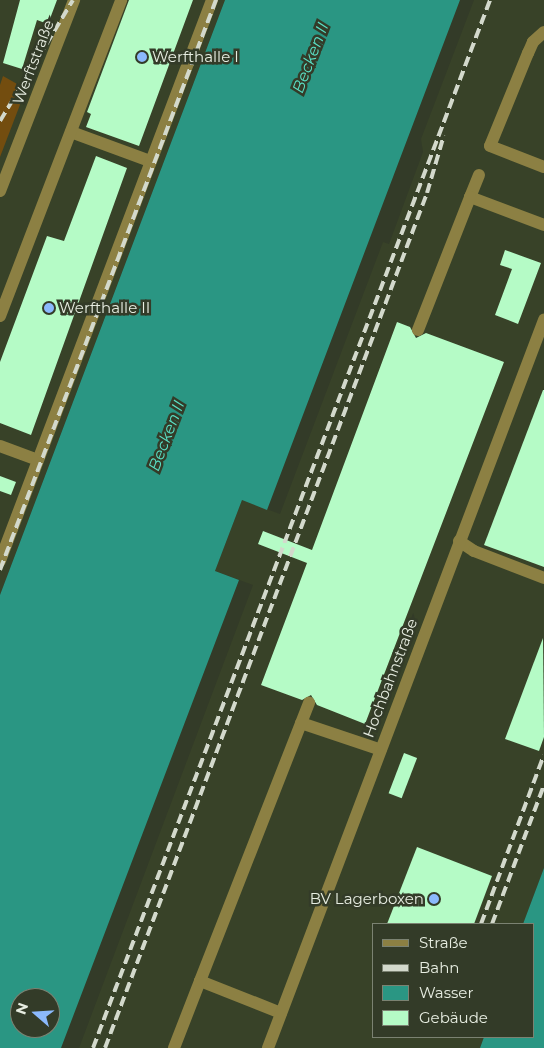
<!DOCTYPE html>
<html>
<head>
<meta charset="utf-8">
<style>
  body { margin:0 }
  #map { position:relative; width:544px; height:1048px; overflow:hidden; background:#333b28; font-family:Montserrat,sans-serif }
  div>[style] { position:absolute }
  .built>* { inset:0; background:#384228 }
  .green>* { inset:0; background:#734d0f }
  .water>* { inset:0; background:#2a9683 }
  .building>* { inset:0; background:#b5fbc6; transform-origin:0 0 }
  .minor>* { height:12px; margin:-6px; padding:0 6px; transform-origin:6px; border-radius:6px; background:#8c8043 }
  .rail>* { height:4px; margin-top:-2px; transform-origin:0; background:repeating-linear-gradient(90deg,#d3d9cc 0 10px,transparent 0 15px) }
  .dots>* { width:14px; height:14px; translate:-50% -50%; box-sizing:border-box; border:2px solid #333b28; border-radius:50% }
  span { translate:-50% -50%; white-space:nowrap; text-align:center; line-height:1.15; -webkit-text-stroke:5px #333b28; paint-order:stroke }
  .poi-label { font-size:15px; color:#e7ede1 }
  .left { translate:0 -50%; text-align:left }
  .right { translate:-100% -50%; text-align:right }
  .street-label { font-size:15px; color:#e7ede1 }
  .water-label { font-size:16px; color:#5ae1c7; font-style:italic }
  .legend { position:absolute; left:372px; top:923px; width:162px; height:115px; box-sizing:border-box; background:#333b28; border:1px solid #7b8272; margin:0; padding:6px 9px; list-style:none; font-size:15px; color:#e7ede1 }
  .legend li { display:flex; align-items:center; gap:10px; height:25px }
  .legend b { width:25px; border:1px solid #7b8272 }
  .north { position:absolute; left:10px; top:988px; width:50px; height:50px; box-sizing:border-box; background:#333b28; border:1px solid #7b8272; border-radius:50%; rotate:289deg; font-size:14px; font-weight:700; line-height:20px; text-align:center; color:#e7ede1 }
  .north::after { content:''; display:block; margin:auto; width:18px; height:22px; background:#8bb9fc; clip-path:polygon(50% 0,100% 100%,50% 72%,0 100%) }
</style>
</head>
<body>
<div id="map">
  <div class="built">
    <div style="clip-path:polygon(0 0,225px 0,0 595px)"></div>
    <div style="clip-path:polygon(474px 0,544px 0,544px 868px,523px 924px,373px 924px,373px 1037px,484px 1037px,480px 1048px,79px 1048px,253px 585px,215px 571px,242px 500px,280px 514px,383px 242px,389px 244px,423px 152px,421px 139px)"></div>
  </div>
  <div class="green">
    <div style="clip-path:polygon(3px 76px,26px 89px,0 157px,0 85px)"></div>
  </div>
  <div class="water">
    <div style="clip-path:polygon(evenodd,225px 0,460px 0,267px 510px,242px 500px,215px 571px,239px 580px,61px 1048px,0 1048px,0 595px,225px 0,20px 998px,50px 998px,50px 1028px,20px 1028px,20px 998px)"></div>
    <div style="clip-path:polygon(544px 868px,544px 1048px,480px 1048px,484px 1037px,533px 1037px,533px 924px,523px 924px)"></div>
  </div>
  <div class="building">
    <div style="clip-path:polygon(20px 0,57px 0,48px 24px,37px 20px,22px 69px,3px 63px)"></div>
    <div style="clip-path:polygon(129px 0,193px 0,139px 146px,86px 127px,91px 114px,87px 112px)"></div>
    <div style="clip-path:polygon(96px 156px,127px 168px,31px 435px,0 423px,0 362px,47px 236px,64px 241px)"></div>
    <div style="clip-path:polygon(505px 250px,541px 263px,518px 324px,495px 315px,512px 269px,500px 265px)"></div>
    <div style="clip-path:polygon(397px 322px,410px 327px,416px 338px,426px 333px,504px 362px,365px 724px,317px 705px,311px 695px,302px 700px,261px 685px,307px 563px,258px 544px,263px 531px,312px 550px)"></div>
    <div style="clip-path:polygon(543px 390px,544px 390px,544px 567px,484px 545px)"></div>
    <div style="clip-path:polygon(0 476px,16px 482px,11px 495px,0 491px)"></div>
    <div style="clip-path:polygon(543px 638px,544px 737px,539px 751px,505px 739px)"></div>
    <div style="left:404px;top:753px;width:14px;height:43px;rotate:21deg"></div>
    <div style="clip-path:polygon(417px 847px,492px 876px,474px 924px,387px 924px)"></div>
  </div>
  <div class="minor">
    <div style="left:544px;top:32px;width:15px;rotate:138deg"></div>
    <div style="left:533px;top:42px;width:12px;rotate:114deg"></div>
    <div style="left:528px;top:53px;width:100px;rotate:112.2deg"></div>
    <div style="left:490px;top:146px;width:58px;rotate:21.3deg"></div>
    <div style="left:71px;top:132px;width:84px;rotate:20.2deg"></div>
    <div style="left:479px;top:175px;width:24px;rotate:112deg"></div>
    <div style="left:470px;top:197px;width:79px;rotate:20.7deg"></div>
    <div style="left:0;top:191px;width:205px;rotate:-68.8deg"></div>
    <div style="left:0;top:316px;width:338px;rotate:-69deg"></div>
    <div style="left:418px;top:330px;width:143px;rotate:-68.6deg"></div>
    <div style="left:0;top:446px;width:40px;rotate:20.2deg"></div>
    <div style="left:459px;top:541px;width:18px;rotate:34deg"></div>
    <div style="left:474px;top:551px;width:75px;rotate:21.1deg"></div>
    <div style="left:0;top:561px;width:600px;rotate:-69.3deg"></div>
    <div style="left:301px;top:723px;width:84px;rotate:18.6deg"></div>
    <div style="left:281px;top:1013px;width:87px;rotate:-158.4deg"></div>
    <div style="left:200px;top:981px;width:299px;rotate:-68.6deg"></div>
    <div style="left:174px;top:1048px;width:72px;rotate:-68.8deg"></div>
    <div style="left:268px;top:1048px;width:779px;rotate:-69.24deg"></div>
  </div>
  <div class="rail">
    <div style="left:0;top:121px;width:141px;rotate:-58.9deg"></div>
    <div style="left:0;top:570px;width:610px;rotate:-69.25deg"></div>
    <div style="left:481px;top:924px;width:180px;rotate:-69.6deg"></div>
    <div style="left:492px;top:924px;width:148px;rotate:-69.5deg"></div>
    <div style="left:93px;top:1048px;width:1121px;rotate:-69.25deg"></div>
    <div style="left:105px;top:1048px;width:914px;rotate:-69.36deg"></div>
    <div style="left:427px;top:193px;width:60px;rotate:-73.7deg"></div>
  </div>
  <div class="dots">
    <div style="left:142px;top:57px;background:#8bb9fc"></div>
    <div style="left:49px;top:308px;background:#8bb9fc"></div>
    <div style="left:434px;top:899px;background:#8bb9fc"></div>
  </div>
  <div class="poi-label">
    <span class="left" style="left:152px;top:57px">Werfthalle I</span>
    <span class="left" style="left:59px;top:308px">Werfthalle II</span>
    <span class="right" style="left:424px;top:899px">BV Lagerboxen</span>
  </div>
  <div class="street-label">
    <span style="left:33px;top:62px;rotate:-69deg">Werftstraße</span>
    <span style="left:390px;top:678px;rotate:-69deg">Hochbahnstraße</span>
  </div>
  <div class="water-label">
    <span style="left:311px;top:58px;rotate:-69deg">Becken II</span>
    <span style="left:167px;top:436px;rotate:-69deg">Becken II</span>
  </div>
  <ul class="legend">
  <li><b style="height:6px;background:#8c8043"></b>Straße</li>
  <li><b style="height:6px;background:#d3d9cc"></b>Bahn</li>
  <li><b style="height:14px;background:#2a9683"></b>Wasser</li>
  <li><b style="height:14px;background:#b5fbc6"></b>Gebäude</li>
  </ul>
  <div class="north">N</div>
</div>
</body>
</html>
